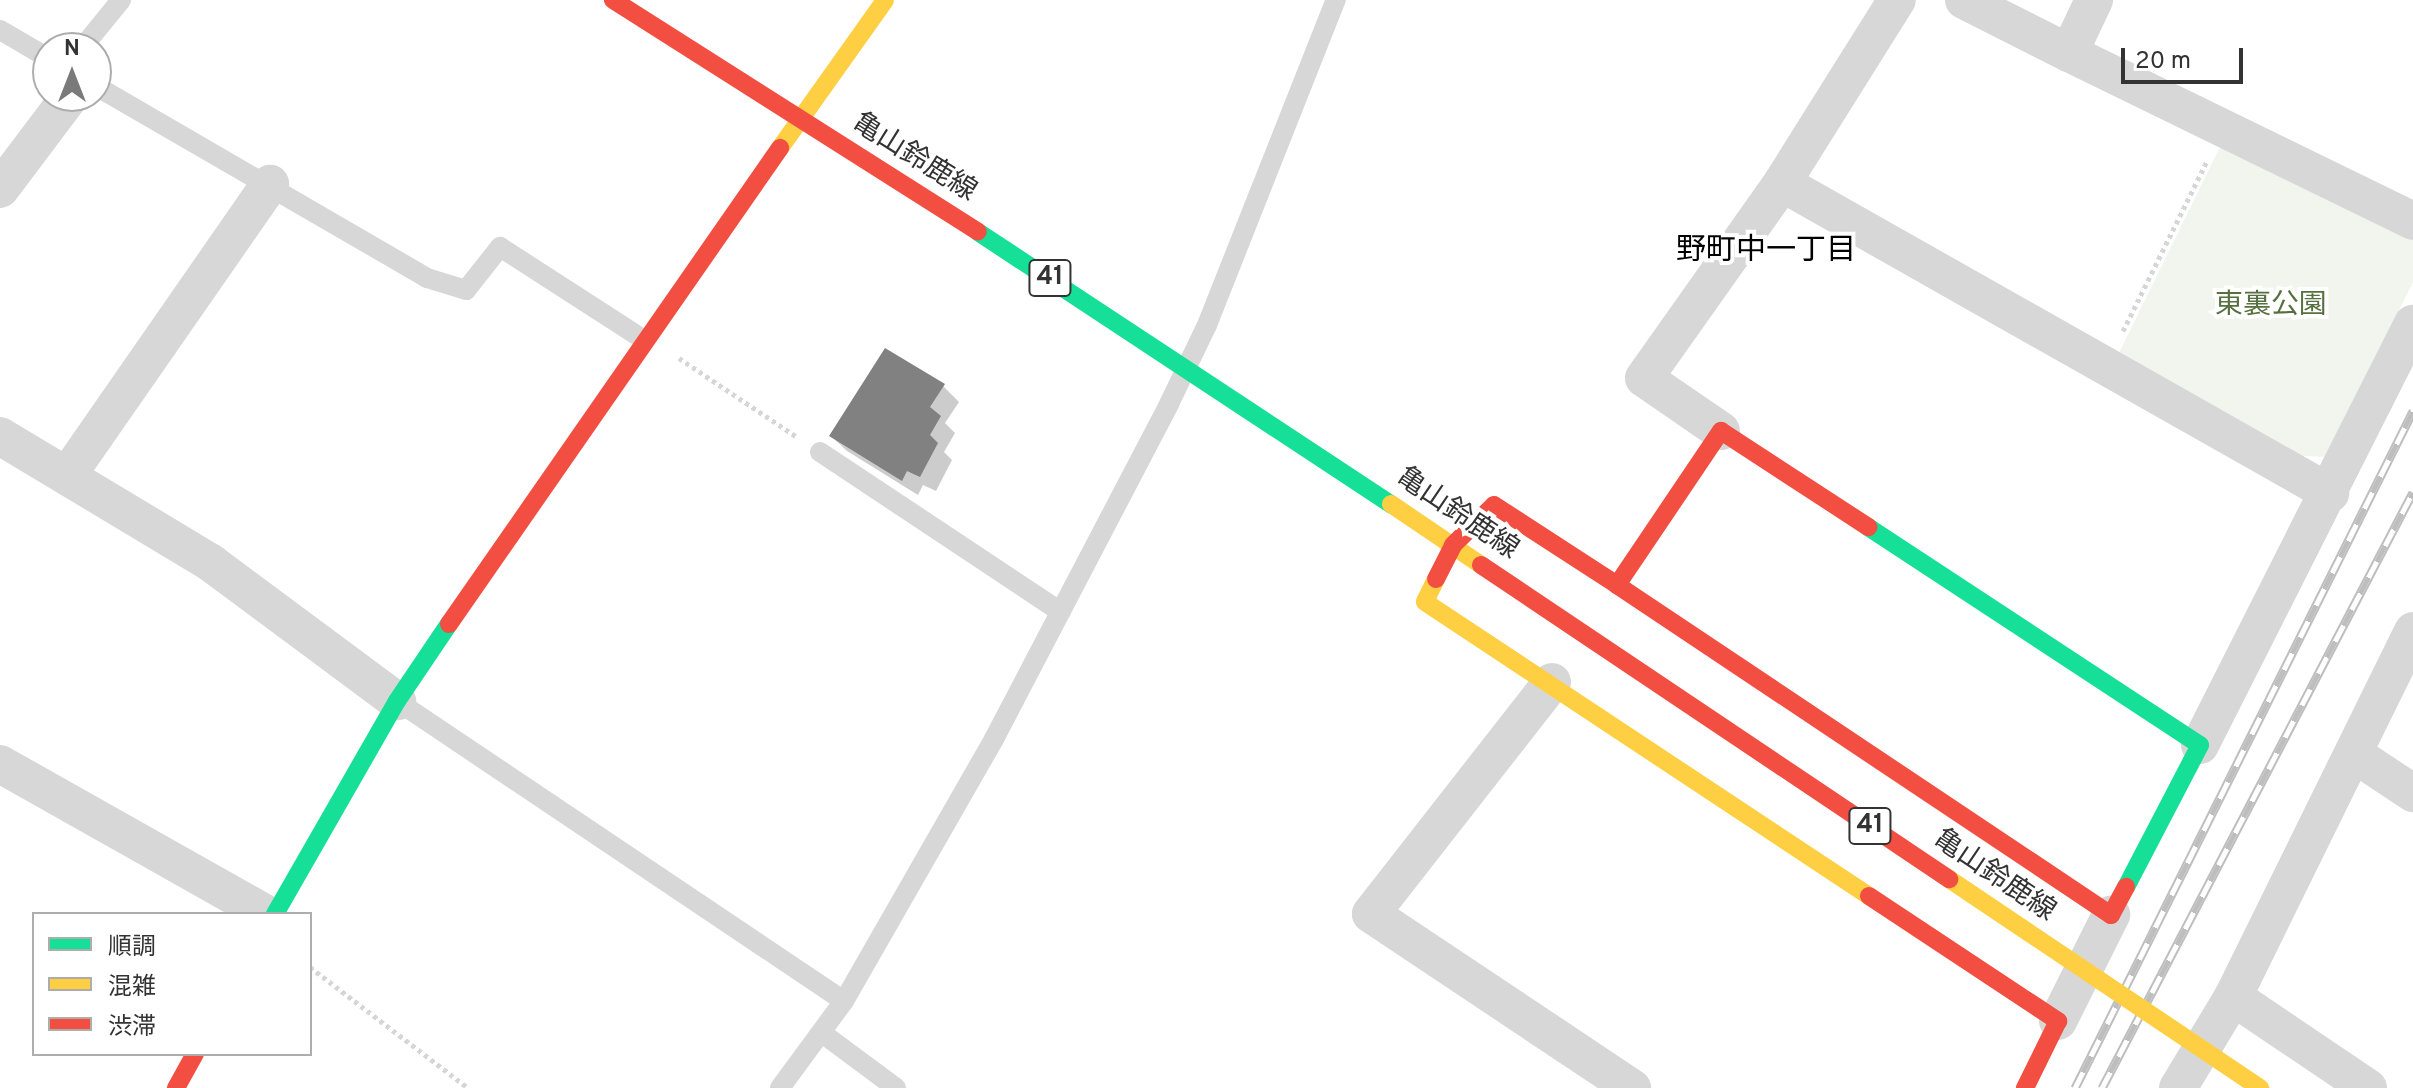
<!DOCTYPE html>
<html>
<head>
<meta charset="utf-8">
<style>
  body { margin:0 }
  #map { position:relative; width:2413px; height:1088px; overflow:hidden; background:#fff; font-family:Overpass,"Noto Sans JP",sans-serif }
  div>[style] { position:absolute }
  .green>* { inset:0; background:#f1f5ed }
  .shadow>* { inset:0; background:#0003 }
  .building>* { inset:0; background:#818181 }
  .path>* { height:5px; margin-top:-2.5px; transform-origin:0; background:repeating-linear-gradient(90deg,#d6d6d6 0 4px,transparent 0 8px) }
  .lane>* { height:20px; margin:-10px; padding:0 10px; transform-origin:10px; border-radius:10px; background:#d7d7d7 }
  .street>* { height:38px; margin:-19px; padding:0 19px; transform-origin:19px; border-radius:19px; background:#d7d7d7 }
  .fast>* { height:18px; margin:-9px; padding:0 9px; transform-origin:9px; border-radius:9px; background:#16e098 }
  .slow>* { height:18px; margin:-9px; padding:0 9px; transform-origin:9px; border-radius:9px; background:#ffcf43 }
  .jam>* { height:18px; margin:-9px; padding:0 9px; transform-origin:9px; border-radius:9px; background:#f24e42 }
  .rail>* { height:9px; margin-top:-4.5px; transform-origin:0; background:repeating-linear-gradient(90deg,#fff 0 18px,#bebebe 0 36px); box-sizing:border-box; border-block:2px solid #bebebe }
  .slow-bridge>* { height:18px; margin:-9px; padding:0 9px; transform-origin:9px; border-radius:9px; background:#ffcf43 }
  .jam-bridge>* { height:18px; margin:-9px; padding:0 9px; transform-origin:9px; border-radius:9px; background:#f24e42 }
  span { translate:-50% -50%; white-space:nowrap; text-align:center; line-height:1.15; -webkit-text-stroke:8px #fff; paint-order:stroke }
  .shield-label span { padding:2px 6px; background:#fff; border:2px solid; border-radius:6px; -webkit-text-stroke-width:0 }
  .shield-label { font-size:26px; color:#333; font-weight:700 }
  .street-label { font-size:28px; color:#333 }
  .park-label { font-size:28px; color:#56703f }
  .neighbourhood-label { font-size:30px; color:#000 }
  .legend { position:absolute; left:32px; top:912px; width:280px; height:144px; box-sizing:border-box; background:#fff; border:2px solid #adadad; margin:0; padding:10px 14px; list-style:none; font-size:24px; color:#333 }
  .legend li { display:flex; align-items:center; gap:16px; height:40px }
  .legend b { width:40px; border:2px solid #adadad }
  .north { position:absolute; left:32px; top:32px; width:80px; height:80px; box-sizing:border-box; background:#fff; border:2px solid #adadad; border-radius:50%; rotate:0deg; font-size:22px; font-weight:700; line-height:32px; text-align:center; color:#333 }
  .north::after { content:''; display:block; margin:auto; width:28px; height:36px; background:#7a7a7a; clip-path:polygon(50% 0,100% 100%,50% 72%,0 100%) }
  .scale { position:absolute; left:2121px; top:48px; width:122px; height:36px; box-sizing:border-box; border:4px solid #333; border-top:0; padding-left:10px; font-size:24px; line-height:28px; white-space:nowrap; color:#333; -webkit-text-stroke:6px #fff; paint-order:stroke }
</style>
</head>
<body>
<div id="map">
  <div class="green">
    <div style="clip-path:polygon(2220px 147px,2413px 238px,2413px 282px,2327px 457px,2303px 456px,2118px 355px)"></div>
  </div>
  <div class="shadow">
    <div style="clip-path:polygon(943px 386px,959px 402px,945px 423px,955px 433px,944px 452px,952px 460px,936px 491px,923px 485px,918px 495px,847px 451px,831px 436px)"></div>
  </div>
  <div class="building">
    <div style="clip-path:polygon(885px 348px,945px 384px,930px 407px,941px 416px,930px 435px,938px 443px,920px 477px,907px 471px,902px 481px,829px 436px)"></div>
  </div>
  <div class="path">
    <div style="left:2123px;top:331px;width:190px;rotate:-63.7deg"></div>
    <div style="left:679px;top:358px;width:142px;rotate:33.8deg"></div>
    <div style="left:310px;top:967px;width:199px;rotate:37.4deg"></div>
  </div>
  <div class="lane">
    <div style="left:0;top:30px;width:56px;rotate:30.3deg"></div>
    <div style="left:82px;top:48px;width:62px;rotate:-50.9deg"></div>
    <div style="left:96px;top:86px;width:383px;rotate:30.1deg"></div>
    <div style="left:427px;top:278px;width:41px;rotate:17.1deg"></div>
    <div style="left:466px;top:290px;width:55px;rotate:-51.7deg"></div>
    <div style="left:500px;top:247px;width:170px;rotate:32.8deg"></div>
    <div style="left:820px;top:452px;width:289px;rotate:33.6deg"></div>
    <div style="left:397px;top:701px;width:538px;rotate:33.87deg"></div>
    <div style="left:822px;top:1033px;width:92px;rotate:36.6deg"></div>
    <div style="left:780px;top:1088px;width:108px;rotate:-53.7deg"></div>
    <div style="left:844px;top:1001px;width:302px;rotate:-60.2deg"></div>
    <div style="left:994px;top:739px;width:378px;rotate:-62.4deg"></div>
    <div style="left:1169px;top:404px;width:88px;rotate:-64.3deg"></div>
    <div style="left:1207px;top:325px;width:350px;rotate:-68.4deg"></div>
  </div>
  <div class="street">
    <div style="left:1964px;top:0;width:118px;rotate:26.8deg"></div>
    <div style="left:2069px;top:53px;width:59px;rotate:-64.7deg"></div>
    <div style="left:2069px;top:53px;width:383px;rotate:26deg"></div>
    <div style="left:1782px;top:183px;width:630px;rotate:29.5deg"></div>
    <div style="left:0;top:189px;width:116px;rotate:-53deg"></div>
    <div style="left:1721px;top:431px;width:93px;rotate:-145.5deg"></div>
    <div style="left:1644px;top:378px;width:239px;rotate:-54.7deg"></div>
    <div style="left:1782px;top:183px;width:216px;rotate:-57.9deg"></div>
    <div style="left:0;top:436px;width:246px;rotate:31deg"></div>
    <div style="left:211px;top:563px;width:232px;rotate:36.6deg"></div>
    <div style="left:67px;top:476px;width:356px;rotate:-55.2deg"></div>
    <div style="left:1552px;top:682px;width:294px;rotate:128deg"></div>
    <div style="left:1371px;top:914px;width:314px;rotate:33.7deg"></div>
    <div style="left:2200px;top:745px;width:472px;rotate:-63.2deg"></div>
    <div style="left:2354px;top:754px;width:71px;rotate:33.5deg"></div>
    <div style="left:0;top:764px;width:305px;rotate:29.4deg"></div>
    <div style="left:2058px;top:1021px;width:119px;rotate:-63.4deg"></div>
    <div style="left:2178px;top:1088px;width:106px;rotate:-58.9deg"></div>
    <div style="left:2368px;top:1088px;width:163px;rotate:-146deg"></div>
    <div style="left:2233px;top:997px;width:408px;rotate:-63.8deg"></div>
  </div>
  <div class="fast">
    <div style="left:978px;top:232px;width:495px;rotate:33.4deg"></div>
    <div style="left:1868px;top:527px;width:397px;rotate:33.3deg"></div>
    <div style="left:2200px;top:745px;width:160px;rotate:117.5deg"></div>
    <div style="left:275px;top:914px;width:245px;rotate:-60.2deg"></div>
    <div style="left:397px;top:701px;width:93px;rotate:-56deg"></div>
  </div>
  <div class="slow">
    <div style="left:780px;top:148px;width:181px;rotate:-54.6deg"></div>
    <div style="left:1391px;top:504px;width:109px;rotate:34.1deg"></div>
    <div style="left:1436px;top:579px;width:25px;rotate:116deg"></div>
    <div style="left:1425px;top:602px;width:533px;rotate:33.51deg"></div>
  </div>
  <div class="jam">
    <div style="left:613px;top:0;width:432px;rotate:32.4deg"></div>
    <div style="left:1436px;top:579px;width:38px;rotate:-63deg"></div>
    <div style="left:1453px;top:545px;width:57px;rotate:-44.3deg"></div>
    <div style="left:1494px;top:505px;width:147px;rotate:33deg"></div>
    <div style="left:1617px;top:585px;width:186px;rotate:-56deg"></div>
    <div style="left:1721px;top:431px;width:176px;rotate:33.1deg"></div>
    <div style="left:1617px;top:585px;width:594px;rotate:33.74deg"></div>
    <div style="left:2111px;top:915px;width:32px;rotate:-62deg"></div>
    <div style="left:449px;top:624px;width:580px;rotate:-55.19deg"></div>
    <div style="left:1869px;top:896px;width:227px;rotate:33.5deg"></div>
    <div style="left:2058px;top:1021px;width:75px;rotate:116.2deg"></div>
    <div style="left:176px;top:1088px;width:39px;rotate:-61deg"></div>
  </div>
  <div class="rail">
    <div style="left:2075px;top:1088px;width:757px;rotate:-63.47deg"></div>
    <div style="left:2102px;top:1088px;width:672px;rotate:-62.44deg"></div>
  </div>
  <div class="slow-bridge">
    <div style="left:1949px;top:879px;width:375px;rotate:33.9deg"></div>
  </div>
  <div class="jam-bridge">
    <div style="left:1481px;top:565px;width:564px;rotate:33.86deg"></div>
  </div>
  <div class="shield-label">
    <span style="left:1050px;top:278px">41</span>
    <span style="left:1870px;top:826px">41</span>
  </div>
  <div class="street-label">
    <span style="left:914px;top:158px;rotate:32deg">亀山鈴鹿線</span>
    <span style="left:1457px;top:514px;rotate:34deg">亀山鈴鹿線</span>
    <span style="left:1994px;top:876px;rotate:34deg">亀山鈴鹿線</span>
  </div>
  <div class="park-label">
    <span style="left:2271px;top:306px">東裏公園</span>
  </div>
  <div class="neighbourhood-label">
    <span style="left:1766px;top:252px">野町中一丁目</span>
  </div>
  <ul class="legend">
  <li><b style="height:10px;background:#16e098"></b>順調</li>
  <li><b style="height:10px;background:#ffcf43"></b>混雑</li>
  <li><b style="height:10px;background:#f24e42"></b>渋滞</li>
  </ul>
  <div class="north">N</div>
  <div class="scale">20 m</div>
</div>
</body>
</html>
